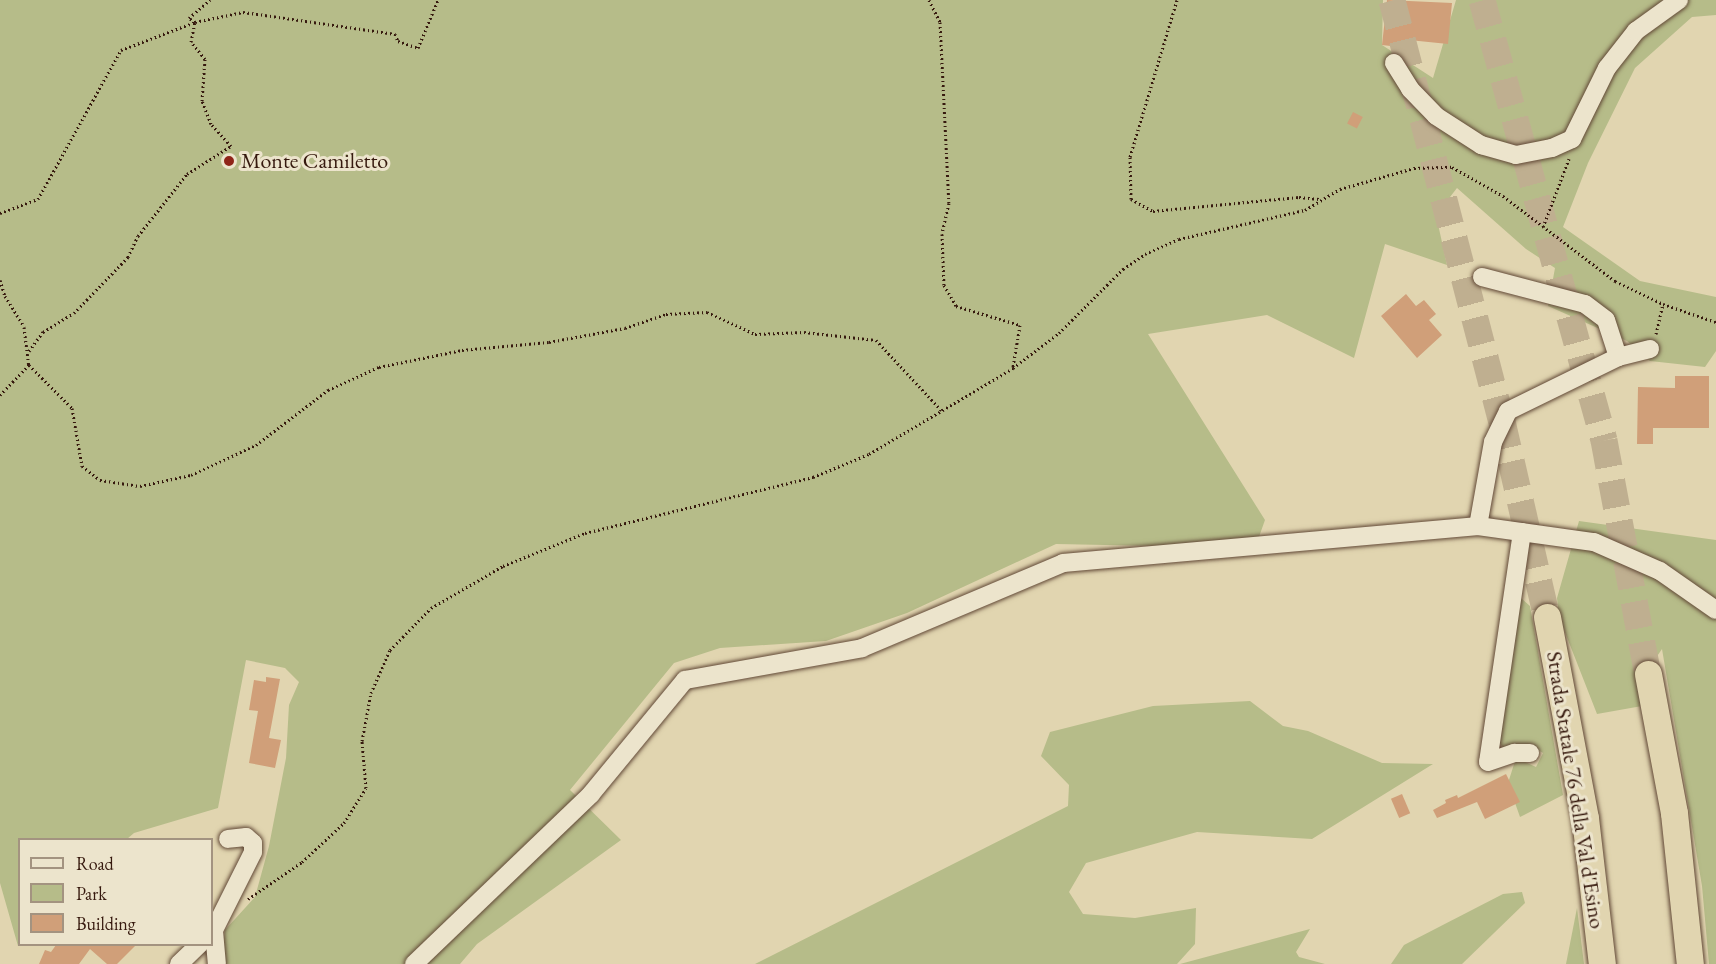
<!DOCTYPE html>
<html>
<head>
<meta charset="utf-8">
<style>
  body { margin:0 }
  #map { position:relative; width:1716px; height:964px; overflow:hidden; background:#e1d5b0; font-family:"EB Garamond",serif }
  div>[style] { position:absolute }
  .green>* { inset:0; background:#b6bc89 }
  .building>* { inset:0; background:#d09f79; transform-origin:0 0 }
  .highway-tunnel>* { height:27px; margin-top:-13.5px; transform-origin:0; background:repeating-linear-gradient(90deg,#bfaf90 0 27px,transparent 0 41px) }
  .path>* { height:3px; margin-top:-1.5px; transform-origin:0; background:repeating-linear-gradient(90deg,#36190e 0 1.5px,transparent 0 4.5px) }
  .roads { filter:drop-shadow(0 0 2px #614836) drop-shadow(0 0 2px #614836) }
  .minor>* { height:18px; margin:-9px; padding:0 9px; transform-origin:9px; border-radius:9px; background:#ece4cc }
  .highway>* { height:27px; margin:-13.5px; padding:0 13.5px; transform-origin:13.5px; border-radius:13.5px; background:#e1d5b0 }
  .dots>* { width:16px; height:16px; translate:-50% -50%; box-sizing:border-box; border:3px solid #ece4cc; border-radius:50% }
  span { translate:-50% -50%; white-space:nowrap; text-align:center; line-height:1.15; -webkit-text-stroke:6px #ece4cc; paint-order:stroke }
  .poi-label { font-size:22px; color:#36190e }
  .left { translate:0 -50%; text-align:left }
  .street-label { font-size:22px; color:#36190e }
  .legend { position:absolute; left:18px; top:838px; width:195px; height:108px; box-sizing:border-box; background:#ece4cc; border:2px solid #a39380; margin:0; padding:8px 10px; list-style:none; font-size:18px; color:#36190e }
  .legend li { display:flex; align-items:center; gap:12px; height:30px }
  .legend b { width:30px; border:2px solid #a39380 }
</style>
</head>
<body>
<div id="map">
  <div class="green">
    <div style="clip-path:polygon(0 0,1383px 0,1382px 45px,1433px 78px,1456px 0,1716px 0,1716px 15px,1692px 17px,1635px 68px,1588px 163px,1563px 227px,1640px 281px,1716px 297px,1716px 351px,1705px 367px,1650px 361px,1627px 341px,1548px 306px,1555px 268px,1526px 249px,1457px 188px,1436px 215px,1447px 265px,1385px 244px,1354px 358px,1267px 315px,1148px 334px,1265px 520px,1255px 548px,1056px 544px,907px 613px,826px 641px,720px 648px,674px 663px,570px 790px,621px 840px,477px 944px,460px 964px,221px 964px,225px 930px,255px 897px,269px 846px,286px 758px,289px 705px,299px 682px,285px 668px,246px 660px,218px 808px,134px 833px,127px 839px,20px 840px,18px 946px,0 883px)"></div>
    <div style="clip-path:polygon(1579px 521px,1716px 540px,1716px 964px,1709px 964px,1702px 886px,1662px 649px,1638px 684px,1642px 706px,1597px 714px,1559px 617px,1557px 598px)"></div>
    <div style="clip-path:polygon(1521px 598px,1530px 606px,1563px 795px,1520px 817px,1508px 783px,1516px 758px,1536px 767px,1543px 753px,1528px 744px,1506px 751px,1495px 737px)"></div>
    <div style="clip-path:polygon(1250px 701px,1283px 726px,1308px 731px,1382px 763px,1433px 764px,1312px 839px,1197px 832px,1086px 863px,1069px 892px,1083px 914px,1135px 918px,1196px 908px,1195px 944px,1177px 964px,755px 964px,1068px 806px,1069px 785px,1041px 756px,1050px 732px,1153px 706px)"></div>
    <div style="clip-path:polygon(1522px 892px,1525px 903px,1462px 964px,1391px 964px,1404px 945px,1503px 894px)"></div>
    <div style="clip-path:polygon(1577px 908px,1584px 964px,1566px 964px)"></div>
    <div style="clip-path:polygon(1310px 929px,1296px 952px,1299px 957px,1325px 964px,1180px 964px)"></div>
  </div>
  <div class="building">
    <div style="clip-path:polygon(1387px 0,1452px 3px,1448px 44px,1409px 40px,1408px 48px,1382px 45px)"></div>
    <div style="left:1353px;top:112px;width:11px;height:13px;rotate:27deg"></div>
    <div style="clip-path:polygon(1406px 294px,1416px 306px,1424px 300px,1436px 314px,1429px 320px,1442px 335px,1417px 358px,1381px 316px)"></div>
    <div style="clip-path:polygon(1675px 376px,1709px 376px,1709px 428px,1653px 428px,1653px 444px,1637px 444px,1638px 387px,1675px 388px)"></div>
    <div style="clip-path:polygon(266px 677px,280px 679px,269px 738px,281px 740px,275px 768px,249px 763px,258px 711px,249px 710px,254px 680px,266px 682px)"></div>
    <div style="clip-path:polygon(1506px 774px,1520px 802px,1485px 819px,1477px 802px,1437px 818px,1433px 810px,1446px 803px,1445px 800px,1457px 795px,1458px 798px)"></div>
    <div style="left:1402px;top:794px;width:21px;height:12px;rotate:67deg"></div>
    <div style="clip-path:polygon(56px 945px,136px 945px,117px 964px,107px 964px,90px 949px,79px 964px,39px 964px,45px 950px,51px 952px)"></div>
  </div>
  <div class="highway-tunnel">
    <div style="left:1392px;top:0;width:435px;rotate:75.4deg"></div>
    <div style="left:1502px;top:421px;width:201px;rotate:77.1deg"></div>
    <div style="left:1482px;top:0;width:457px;rotate:74.5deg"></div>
    <div style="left:1604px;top:440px;width:238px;rotate:79.4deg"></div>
  </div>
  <div class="path">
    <div style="left:929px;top:0;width:25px;rotate:63deg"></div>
    <div style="left:940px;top:22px;width:181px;rotate:87.2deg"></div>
    <div style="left:949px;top:203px;width:32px;rotate:103deg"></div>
    <div style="left:942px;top:234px;width:51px;rotate:87.8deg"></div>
    <div style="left:944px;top:285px;width:24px;rotate:60deg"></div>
    <div style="left:956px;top:306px;width:67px;rotate:16.5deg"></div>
    <div style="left:1020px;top:325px;width:43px;rotate:99.5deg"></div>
    <div style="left:1177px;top:0;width:164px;rotate:106.7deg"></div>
    <div style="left:1130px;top:157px;width:42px;rotate:88.6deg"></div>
    <div style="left:1131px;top:199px;width:25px;rotate:29deg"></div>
    <div style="left:1153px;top:211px;width:147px;rotate:-5.5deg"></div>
    <div style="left:1299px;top:197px;width:20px;rotate:6deg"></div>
    <div style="left:0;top:213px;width:40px;rotate:-20.2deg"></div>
    <div style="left:38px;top:199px;width:171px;rotate:-60.9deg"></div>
    <div style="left:121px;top:50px;width:79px;rotate:-20.7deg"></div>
    <div style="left:195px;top:22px;width:49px;rotate:-11.8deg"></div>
    <div style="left:243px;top:12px;width:154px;rotate:8.2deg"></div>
    <div style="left:395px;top:34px;width:8px;rotate:67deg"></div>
    <div style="left:398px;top:41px;width:21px;rotate:19deg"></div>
    <div style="left:418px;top:48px;width:52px;rotate:-67.4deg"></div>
    <div style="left:1543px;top:227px;width:73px;rotate:-69.1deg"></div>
    <div style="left:0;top:280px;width:17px;rotate:73deg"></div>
    <div style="left:5px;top:296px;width:36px;rotate:58deg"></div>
    <div style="left:24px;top:327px;width:38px;rotate:83deg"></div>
    <div style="left:29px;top:365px;width:61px;rotate:45deg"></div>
    <div style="left:72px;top:408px;width:59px;rotate:80.2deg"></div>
    <div style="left:82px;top:466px;width:23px;rotate:38deg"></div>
    <div style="left:100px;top:480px;width:40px;rotate:8.5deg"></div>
    <div style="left:140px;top:486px;width:52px;rotate:-12.2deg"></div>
    <div style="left:191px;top:475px;width:72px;rotate:-24.8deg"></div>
    <div style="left:256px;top:445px;width:91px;rotate:-37.4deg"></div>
    <div style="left:328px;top:390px;width:56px;rotate:-24.3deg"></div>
    <div style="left:379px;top:367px;width:85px;rotate:-11.6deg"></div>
    <div style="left:462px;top:350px;width:87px;rotate:-5.3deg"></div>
    <div style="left:549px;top:342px;width:77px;rotate:-10.4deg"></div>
    <div style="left:625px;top:328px;width:43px;rotate:-18.9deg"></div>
    <div style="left:666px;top:314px;width:41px;rotate:-2.8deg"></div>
    <div style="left:707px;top:312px;width:53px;rotate:24.6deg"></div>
    <div style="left:755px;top:334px;width:49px;rotate:-2.3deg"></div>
    <div style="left:804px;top:332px;width:72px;rotate:6.3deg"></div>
    <div style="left:876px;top:340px;width:96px;rotate:47.1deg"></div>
    <div style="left:1656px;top:334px;width:31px;rotate:-77deg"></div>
    <div style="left:29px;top:351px;width:24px;rotate:-54deg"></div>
    <div style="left:43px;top:332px;width:36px;rotate:-32deg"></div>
    <div style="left:74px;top:313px;width:78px;rotate:-46deg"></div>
    <div style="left:128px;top:257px;width:23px;rotate:-65deg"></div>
    <div style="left:138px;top:236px;width:79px;rotate:-51.7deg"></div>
    <div style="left:187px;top:174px;width:52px;rotate:-32.5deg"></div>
    <div style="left:231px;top:146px;width:30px;rotate:-132deg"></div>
    <div style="left:211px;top:124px;width:25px;rotate:-111deg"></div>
    <div style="left:202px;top:101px;width:42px;rotate:-85.9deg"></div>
    <div style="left:205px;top:59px;width:22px;rotate:-129deg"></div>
    <div style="left:191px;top:42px;width:20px;rotate:-79deg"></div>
    <div style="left:195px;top:22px;width:7px;rotate:-146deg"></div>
    <div style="left:189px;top:18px;width:28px;rotate:-41deg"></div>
    <div style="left:0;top:395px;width:42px;rotate:-46deg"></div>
    <div style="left:248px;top:899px;width:65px;rotate:-34.4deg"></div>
    <div style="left:302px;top:862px;width:57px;rotate:-42.9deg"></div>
    <div style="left:344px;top:823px;width:41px;rotate:-57.8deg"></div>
    <div style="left:366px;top:788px;width:47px;rotate:-94.9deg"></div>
    <div style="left:362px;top:741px;width:49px;rotate:-79.4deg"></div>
    <div style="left:371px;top:693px;width:47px;rotate:-66.2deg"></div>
    <div style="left:390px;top:650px;width:59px;rotate:-45.7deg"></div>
    <div style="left:431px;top:608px;width:83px;rotate:-30.3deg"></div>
    <div style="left:503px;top:566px;width:88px;rotate:-21.9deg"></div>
    <div style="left:585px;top:533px;width:235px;rotate:-13.8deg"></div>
    <div style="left:813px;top:477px;width:61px;rotate:-22.3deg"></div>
    <div style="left:869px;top:454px;width:168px;rotate:-30.8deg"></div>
    <div style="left:1013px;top:368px;width:58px;rotate:-37.3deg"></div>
    <div style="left:1059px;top:333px;width:91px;rotate:-45deg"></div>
    <div style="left:1123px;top:269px;width:27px;rotate:-34deg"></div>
    <div style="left:1145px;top:254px;width:37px;rotate:-24deg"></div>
    <div style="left:1179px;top:239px;width:129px;rotate:-13deg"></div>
    <div style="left:1305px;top:210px;width:41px;rotate:-31deg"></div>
    <div style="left:1340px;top:189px;width:77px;rotate:-15.8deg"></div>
    <div style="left:1414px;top:168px;width:38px;rotate:-2deg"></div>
    <div style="left:1452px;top:167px;width:59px;rotate:29.6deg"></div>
    <div style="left:1503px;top:196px;width:141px;rotate:37.2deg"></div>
    <div style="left:1615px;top:281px;width:53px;rotate:25.6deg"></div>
    <div style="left:1663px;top:304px;width:56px;rotate:18.8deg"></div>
  </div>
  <div class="roads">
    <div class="minor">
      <div style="left:1394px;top:63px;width:31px;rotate:58deg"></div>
      <div style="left:1410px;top:89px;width:37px;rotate:46deg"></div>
      <div style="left:1436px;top:116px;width:54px;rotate:32.8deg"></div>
      <div style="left:1481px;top:145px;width:36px;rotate:16deg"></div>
      <div style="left:1516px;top:155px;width:37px;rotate:-11deg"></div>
      <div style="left:1552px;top:148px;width:22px;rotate:-24deg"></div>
      <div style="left:1572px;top:139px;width:79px;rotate:-63.8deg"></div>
      <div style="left:1607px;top:68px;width:47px;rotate:-51.9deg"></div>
      <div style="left:1636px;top:31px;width:53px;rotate:-35.8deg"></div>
      <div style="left:1482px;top:277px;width:106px;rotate:14.7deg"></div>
      <div style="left:1585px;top:304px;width:26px;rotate:37deg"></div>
      <div style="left:1606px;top:320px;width:39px;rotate:72deg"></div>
      <div style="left:1478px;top:526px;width:85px;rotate:-79.9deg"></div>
      <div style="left:1493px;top:442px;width:34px;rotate:-64deg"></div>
      <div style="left:1508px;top:411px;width:123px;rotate:-26.1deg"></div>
      <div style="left:1618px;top:357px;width:33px;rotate:-14deg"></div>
      <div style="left:1522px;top:532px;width:232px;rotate:98.4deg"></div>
      <div style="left:1488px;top:762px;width:28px;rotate:-19deg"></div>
      <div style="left:1514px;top:753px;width:16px"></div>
      <div style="left:214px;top:931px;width:33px;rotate:85deg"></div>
      <div style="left:212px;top:934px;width:92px;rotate:-63.4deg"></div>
      <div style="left:253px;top:852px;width:9px;rotate:-90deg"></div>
      <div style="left:253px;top:843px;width:9px;rotate:-139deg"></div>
      <div style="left:246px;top:837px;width:18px;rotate:174deg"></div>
      <div style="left:179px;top:964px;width:29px;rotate:-44deg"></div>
      <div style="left:414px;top:964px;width:245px;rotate:-43.8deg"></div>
      <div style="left:591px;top:794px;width:148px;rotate:-50.5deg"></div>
      <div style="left:685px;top:680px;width:180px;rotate:-10.2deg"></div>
      <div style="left:862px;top:648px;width:218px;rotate:-22.9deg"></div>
      <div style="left:1063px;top:563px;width:417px;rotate:-5.1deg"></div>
      <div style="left:1478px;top:526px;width:117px;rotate:7.9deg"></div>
      <div style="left:1594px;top:542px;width:72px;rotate:23.7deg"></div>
      <div style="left:1660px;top:571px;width:68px;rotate:34.9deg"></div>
    </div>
    <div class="highway">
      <div style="left:1547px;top:617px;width:205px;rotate:79.3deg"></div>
      <div style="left:1585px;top:818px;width:147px;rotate:83.4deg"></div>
      <div style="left:1648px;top:674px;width:141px;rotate:79.4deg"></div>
      <div style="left:1674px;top:813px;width:152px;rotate:84deg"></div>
    </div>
  </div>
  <div class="dots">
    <div style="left:229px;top:161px;background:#8f2418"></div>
  </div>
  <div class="poi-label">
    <span class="left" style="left:241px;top:161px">Monte Camiletto</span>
  </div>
  <div class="street-label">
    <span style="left:1576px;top:790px;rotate:81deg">Strada Statale 76 della Val d'Esino</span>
  </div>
  <ul class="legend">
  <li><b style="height:8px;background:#ece4cc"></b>Road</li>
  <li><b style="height:16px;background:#b6bc89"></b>Park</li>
  <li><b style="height:16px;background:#d09f79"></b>Building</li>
  </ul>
</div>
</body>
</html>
